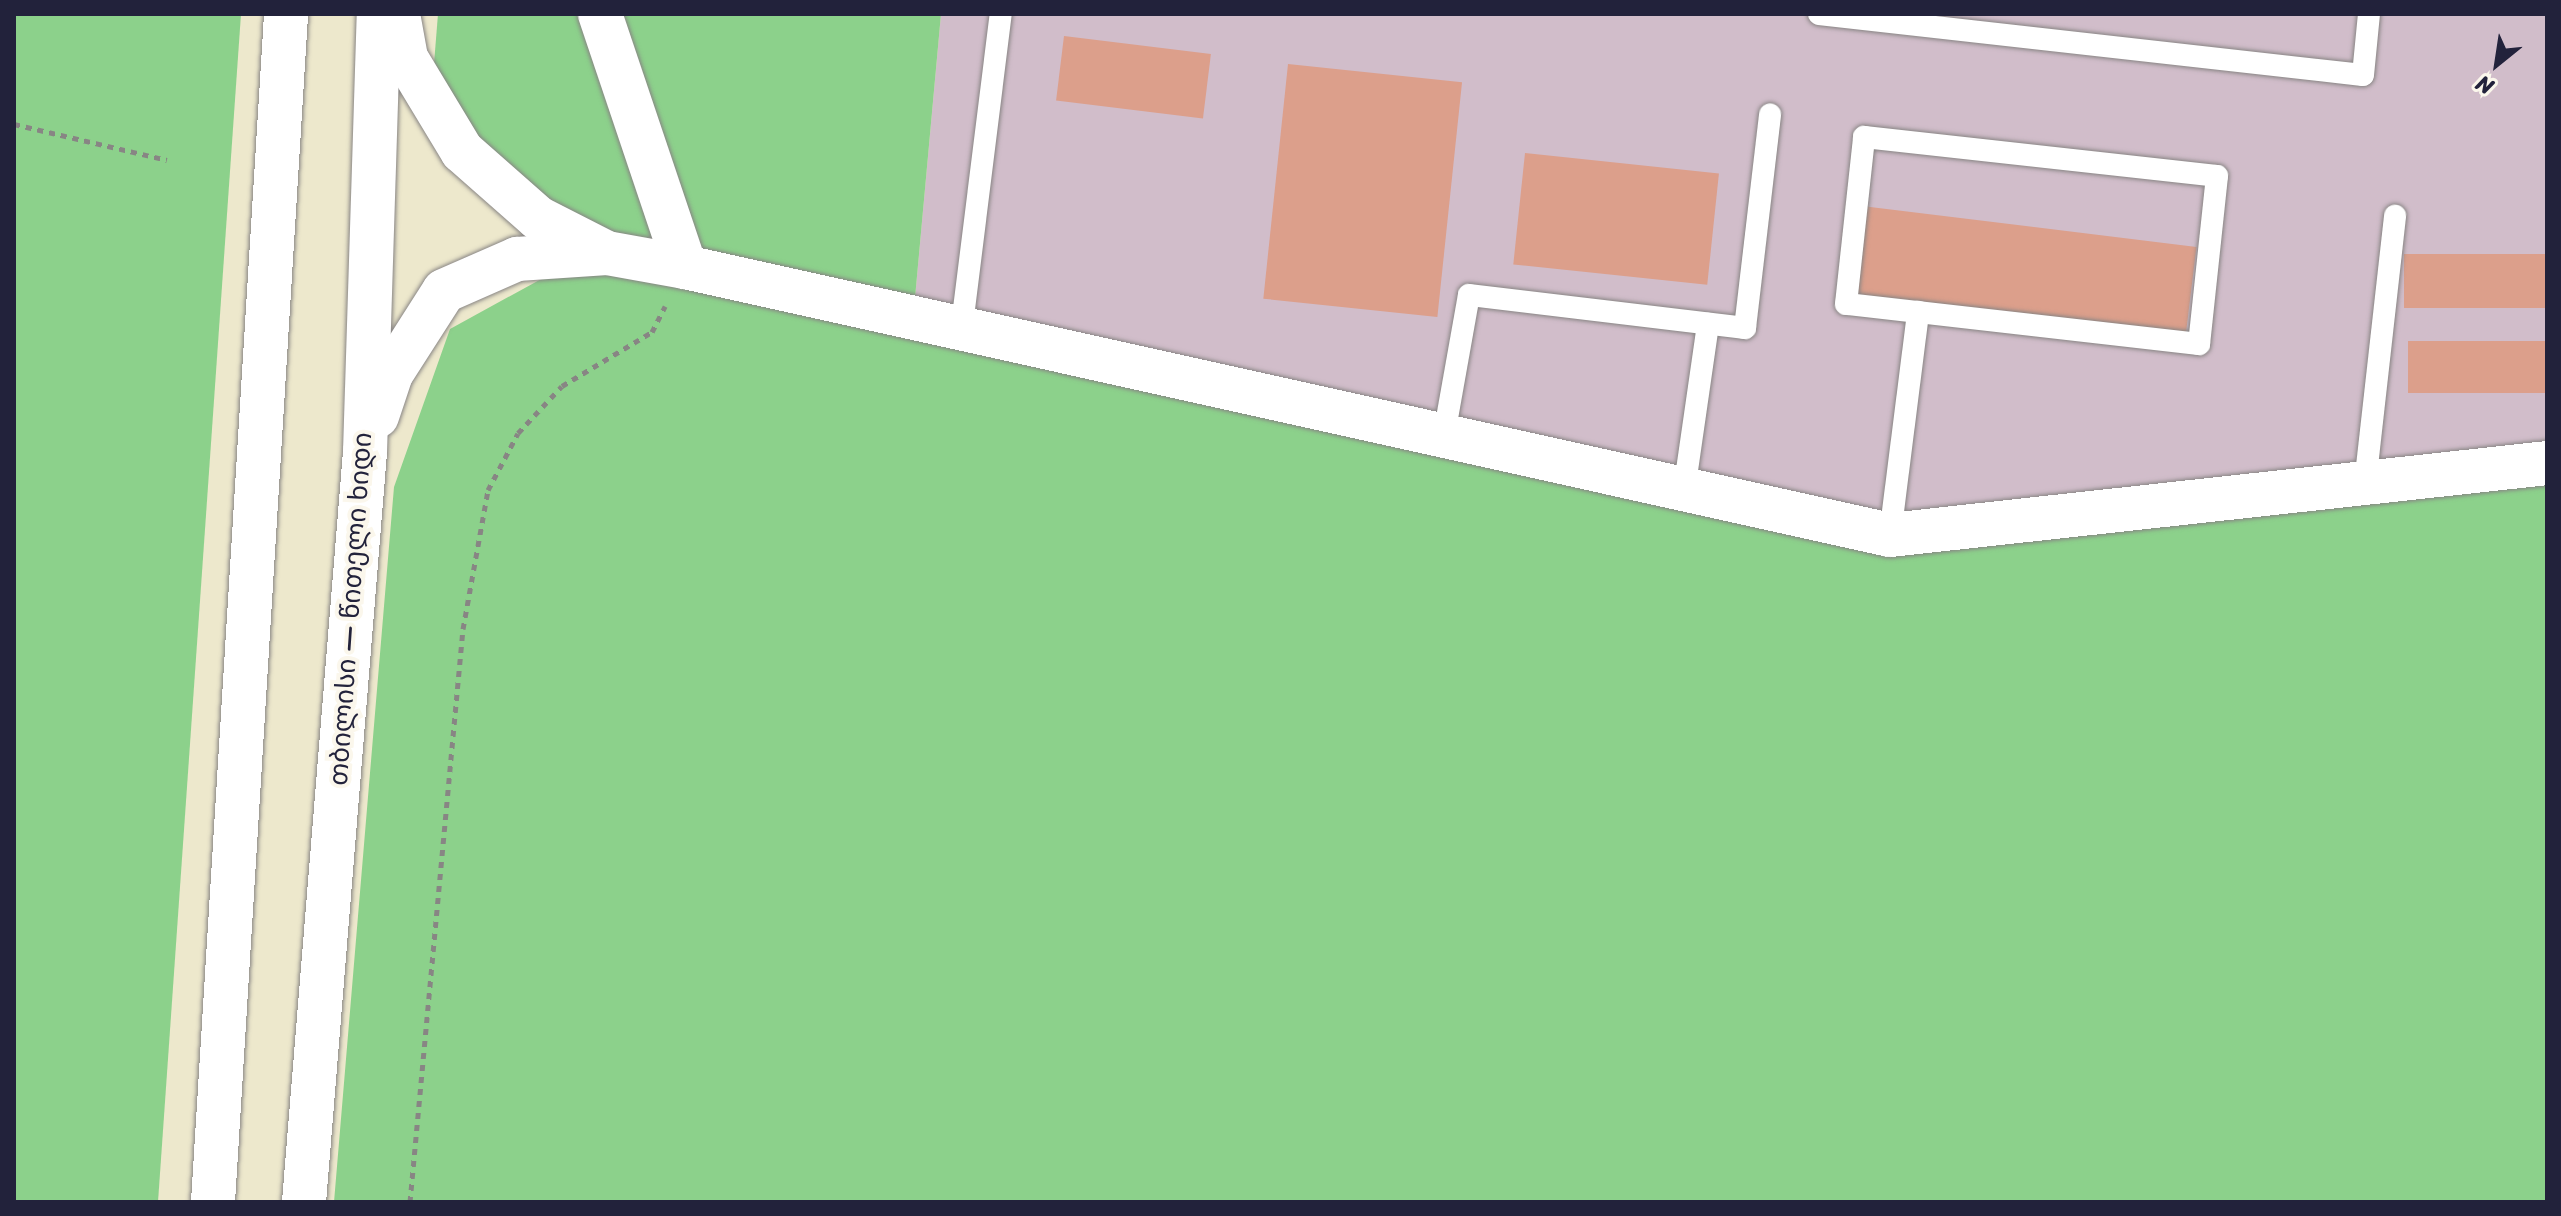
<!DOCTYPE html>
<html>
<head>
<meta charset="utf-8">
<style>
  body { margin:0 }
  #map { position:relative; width:2561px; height:1216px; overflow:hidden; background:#ede8cc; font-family:Sriracha,"Noto Sans Georgian",sans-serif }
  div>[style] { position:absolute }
  .industrial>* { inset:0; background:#d1bdca }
  .green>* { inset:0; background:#8cd18b }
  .building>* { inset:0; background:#dc9f8b; transform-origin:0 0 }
  .path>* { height:5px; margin-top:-2.5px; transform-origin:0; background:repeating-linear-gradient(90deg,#888584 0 6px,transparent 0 12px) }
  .roads { filter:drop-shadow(0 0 2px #888584) drop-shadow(0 0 2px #888584) }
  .lane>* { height:22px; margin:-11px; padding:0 11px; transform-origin:11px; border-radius:11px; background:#fff }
  .street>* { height:44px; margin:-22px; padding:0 22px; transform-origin:22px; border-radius:22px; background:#fff }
  .secondary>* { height:44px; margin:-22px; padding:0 22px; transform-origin:22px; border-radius:22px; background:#fff }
  .highway>* { height:44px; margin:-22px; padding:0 22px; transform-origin:22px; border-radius:22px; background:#fff }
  span { translate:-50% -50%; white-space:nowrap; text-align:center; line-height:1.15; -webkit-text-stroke:8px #fbf7ec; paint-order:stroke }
  .street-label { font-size:26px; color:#22223b }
  .frame { position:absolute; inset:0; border:16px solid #22223b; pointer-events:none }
  .north { position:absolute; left:2457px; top:24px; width:80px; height:80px; -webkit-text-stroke:6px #fbf7ec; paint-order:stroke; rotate:210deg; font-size:22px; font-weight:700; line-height:32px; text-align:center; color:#22223b }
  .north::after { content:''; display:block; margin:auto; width:28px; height:36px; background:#22223b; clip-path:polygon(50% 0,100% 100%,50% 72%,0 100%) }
</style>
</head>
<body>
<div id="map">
  <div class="industrial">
    <div style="clip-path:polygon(941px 14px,2547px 14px,2547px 454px,1895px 526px,915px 298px)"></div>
  </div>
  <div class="green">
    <div style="clip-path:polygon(14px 14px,241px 14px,158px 1202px,14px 1202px)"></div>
    <div style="clip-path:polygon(438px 14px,941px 14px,915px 298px,607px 253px,431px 101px)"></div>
    <div style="clip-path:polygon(585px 255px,1894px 548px,2547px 480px,2547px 1202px,334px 1202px,394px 487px,450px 329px)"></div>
  </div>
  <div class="building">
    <div style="left:1064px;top:36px;width:148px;height:65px;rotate:7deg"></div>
    <div style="left:1288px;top:64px;width:175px;height:236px;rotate:6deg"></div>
    <div style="left:1525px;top:153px;width:195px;height:112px;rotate:6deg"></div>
    <div style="left:1862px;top:206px;width:337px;height:93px;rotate:7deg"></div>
    <div style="left:2547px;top:254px;width:54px;height:143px;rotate:90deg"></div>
    <div style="left:2547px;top:341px;width:52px;height:139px;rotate:90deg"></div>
  </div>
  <div class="path">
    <div style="left:14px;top:124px;width:157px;rotate:13.2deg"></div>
    <div style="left:410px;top:1202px;width:575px;rotate:-84.72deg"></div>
    <div style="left:463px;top:629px;width:141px;rotate:-79.8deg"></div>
    <div style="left:488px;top:490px;width:64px;rotate:-62.2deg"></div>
    <div style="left:518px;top:433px;width:64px;rotate:-46.9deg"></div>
    <div style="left:562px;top:386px;width:105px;rotate:-31deg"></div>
    <div style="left:652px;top:332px;width:29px;rotate:-63deg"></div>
  </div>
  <div class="roads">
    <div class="lane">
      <div style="left:1819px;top:14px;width:547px;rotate:6.4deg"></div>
      <div style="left:2363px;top:75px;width:61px;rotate:-84.4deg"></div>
      <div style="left:1864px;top:137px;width:355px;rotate:6.3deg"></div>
      <div style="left:2217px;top:176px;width:169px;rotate:96.1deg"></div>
      <div style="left:2199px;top:344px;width:355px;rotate:-173.5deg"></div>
      <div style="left:1846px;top:304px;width:168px;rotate:-83.8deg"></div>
      <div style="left:962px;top:325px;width:313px;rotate:-82.9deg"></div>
      <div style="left:1444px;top:435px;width:142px;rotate:-79.9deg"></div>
      <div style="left:1469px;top:295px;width:278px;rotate:6.8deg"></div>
      <div style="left:1745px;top:328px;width:215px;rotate:-83.3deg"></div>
      <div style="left:2365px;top:484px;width:270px;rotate:-83.6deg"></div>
      <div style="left:1684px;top:491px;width:169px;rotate:-81.8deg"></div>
      <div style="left:1890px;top:535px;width:225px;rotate:-82.8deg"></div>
    </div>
    <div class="street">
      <div style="left:600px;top:14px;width:267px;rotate:71.4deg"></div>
    </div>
    <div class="secondary">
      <div style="left:685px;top:267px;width:1234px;rotate:12.54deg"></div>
      <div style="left:1890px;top:535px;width:661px;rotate:-6.25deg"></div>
    </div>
    <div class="highway">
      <div style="left:607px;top:253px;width:79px;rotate:10.2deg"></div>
      <div style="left:377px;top:416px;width:44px;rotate:-71.6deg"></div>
      <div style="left:391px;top:374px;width:98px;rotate:-57.4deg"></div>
      <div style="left:444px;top:291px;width:80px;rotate:-23.7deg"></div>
      <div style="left:517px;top:259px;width:90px;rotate:-3.8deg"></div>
      <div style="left:607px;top:253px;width:77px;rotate:-153.1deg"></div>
      <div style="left:538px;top:218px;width:101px;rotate:-138.6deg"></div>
      <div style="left:462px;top:151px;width:109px;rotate:-121.1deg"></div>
      <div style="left:406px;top:58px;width:45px;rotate:-100.3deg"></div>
      <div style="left:213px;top:1202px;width:1190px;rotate:-86.48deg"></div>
      <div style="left:304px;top:1202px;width:752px;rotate:-85.35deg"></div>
      <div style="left:365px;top:452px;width:438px;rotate:-88.2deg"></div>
    </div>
  </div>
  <div class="street-label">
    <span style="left:351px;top:609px;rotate:-86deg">თბილისი — წითელი ხიდი</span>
  </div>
  <div class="frame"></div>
  <div class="north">N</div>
</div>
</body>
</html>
